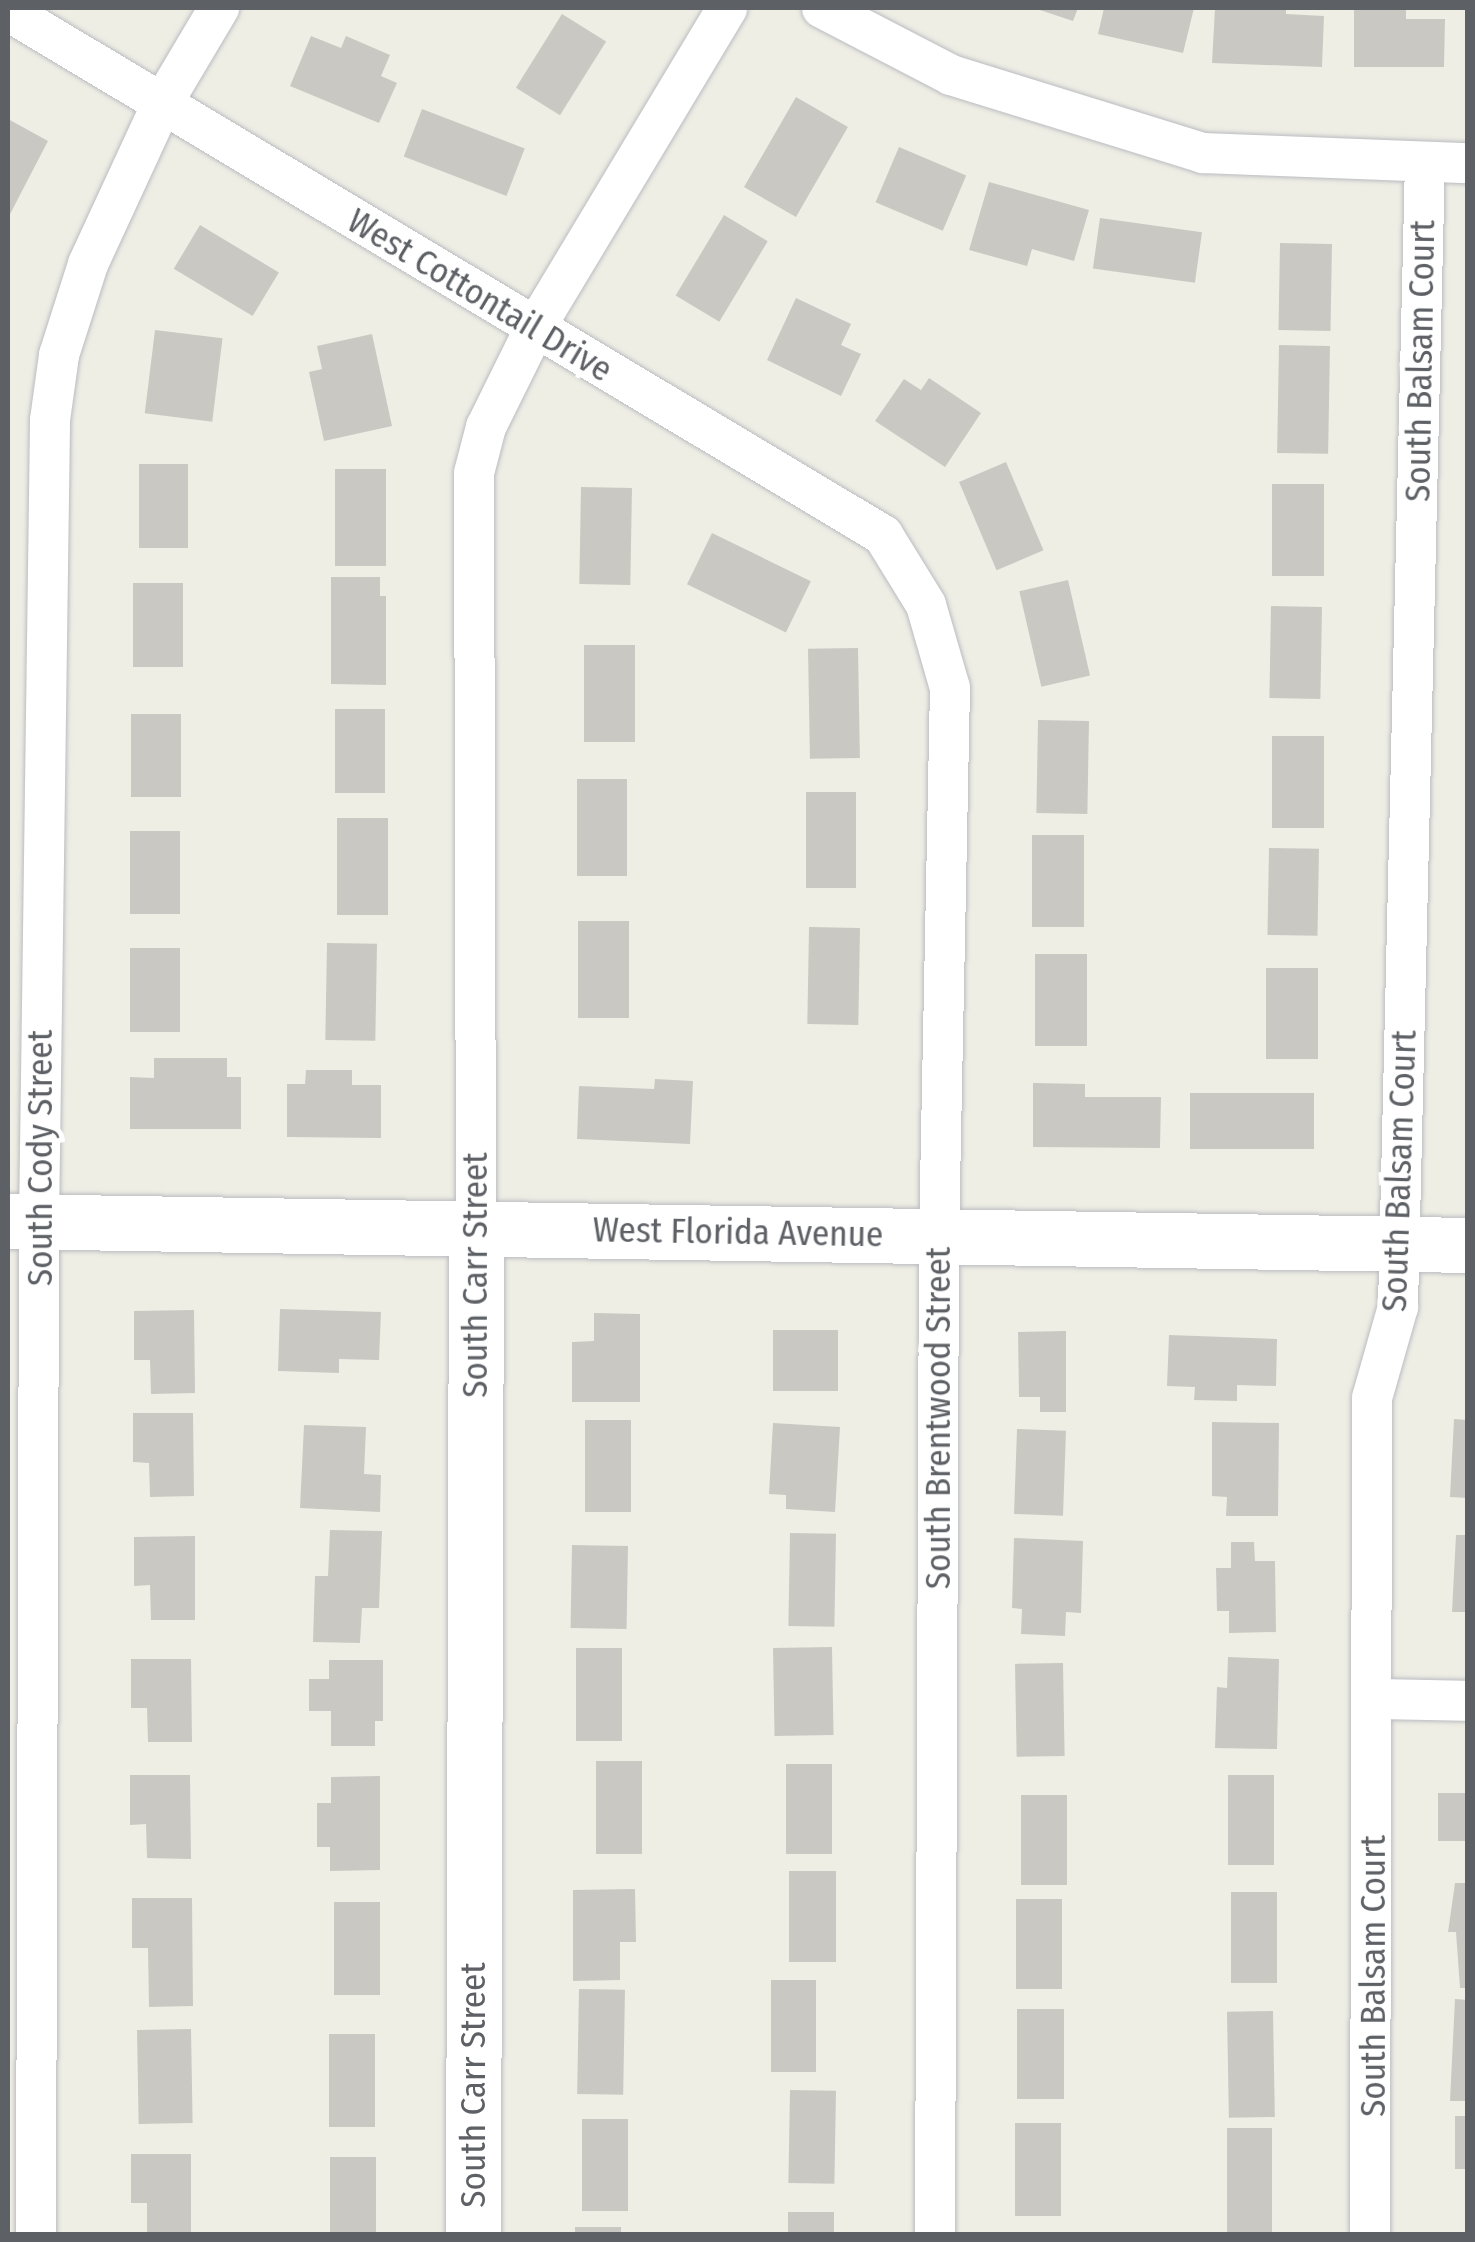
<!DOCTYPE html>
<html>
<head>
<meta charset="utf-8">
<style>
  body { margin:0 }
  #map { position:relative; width:1475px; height:2242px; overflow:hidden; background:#efeee5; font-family:"Fira Sans Condensed",sans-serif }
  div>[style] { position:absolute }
  .building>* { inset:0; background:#cac8c2; transform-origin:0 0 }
  .roads { filter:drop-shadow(0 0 2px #babcc1) drop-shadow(0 0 2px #babcc1) }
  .street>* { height:40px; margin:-20px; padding:0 20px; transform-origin:20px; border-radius:20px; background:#fff }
  .secondary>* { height:55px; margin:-27.5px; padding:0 27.5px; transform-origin:27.5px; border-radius:27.5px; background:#fff }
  span { translate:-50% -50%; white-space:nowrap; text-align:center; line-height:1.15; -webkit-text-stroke:10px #fff; paint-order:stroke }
  .street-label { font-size:35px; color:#5d6065 }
  .frame { position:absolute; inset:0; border:10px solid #5d6065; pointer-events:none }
</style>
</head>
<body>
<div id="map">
  <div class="building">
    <div style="clip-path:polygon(1034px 8px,1078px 8px,1073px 21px)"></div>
    <div style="clip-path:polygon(1104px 8px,1194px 8px,1183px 53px,1098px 34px)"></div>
    <div style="clip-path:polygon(1215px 8px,1286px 8px,1286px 14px,1324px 16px,1322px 67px,1212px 63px)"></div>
    <div style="clip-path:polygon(1354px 8px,1406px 8px,1406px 19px,1445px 19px,1444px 67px,1354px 67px)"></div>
    <div style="left:562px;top:14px;width:52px;height:87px;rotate:32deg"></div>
    <div style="clip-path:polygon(311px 36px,341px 48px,346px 36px,390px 55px,381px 76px,397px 83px,379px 123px,290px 86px)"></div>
    <div style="left:796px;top:97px;width:60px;height:104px;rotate:30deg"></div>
    <div style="left:422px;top:109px;width:110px;height:51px;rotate:21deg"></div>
    <div style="clip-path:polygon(8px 119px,48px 141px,8px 218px)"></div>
    <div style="left:899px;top:147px;width:73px;height:60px;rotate:23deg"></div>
    <div style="clip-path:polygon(989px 182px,1089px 210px,1074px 261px,1032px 249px,1027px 266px,969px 250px)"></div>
    <div style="left:724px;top:215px;width:51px;height:94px;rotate:31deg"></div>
    <div style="left:1100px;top:218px;width:103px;height:51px;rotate:8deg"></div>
    <div style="left:200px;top:225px;width:92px;height:51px;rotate:31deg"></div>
    <div style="left:1280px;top:243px;width:52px;height:87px;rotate:1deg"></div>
    <div style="clip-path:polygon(796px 298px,851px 324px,841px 345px,861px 354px,841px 396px,767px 360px)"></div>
    <div style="left:155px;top:330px;width:68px;height:84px;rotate:7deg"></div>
    <div style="clip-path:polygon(372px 334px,392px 426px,324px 441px,309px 372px,322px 369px,317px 346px)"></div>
    <div style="left:1279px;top:345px;width:51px;height:108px;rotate:1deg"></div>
    <div style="clip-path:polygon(929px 378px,981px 413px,945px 467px,875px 421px,904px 379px,921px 390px)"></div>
    <div style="left:1006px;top:462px;width:96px;height:51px;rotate:67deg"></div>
    <div style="left:139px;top:464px;width:49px;height:84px"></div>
    <div style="left:335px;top:469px;width:51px;height:97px"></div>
    <div style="left:1272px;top:484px;width:52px;height:92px"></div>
    <div style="left:581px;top:487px;width:51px;height:97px;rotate:1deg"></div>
    <div style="left:712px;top:533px;width:110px;height:57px;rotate:26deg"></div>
    <div style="clip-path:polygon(331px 577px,380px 577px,380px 596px,386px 596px,386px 685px,331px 684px)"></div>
    <div style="left:1068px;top:580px;width:98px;height:50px;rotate:77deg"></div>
    <div style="left:133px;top:583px;width:50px;height:84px"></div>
    <div style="left:1271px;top:606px;width:51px;height:92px;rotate:1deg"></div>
    <div style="left:584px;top:645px;width:51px;height:97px"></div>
    <div style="left:858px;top:648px;width:110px;height:50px;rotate:89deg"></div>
    <div style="left:335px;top:709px;width:50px;height:84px"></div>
    <div style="left:131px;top:714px;width:50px;height:83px"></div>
    <div style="left:1038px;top:720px;width:51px;height:93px;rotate:1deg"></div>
    <div style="left:1272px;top:736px;width:52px;height:92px"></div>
    <div style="left:577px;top:779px;width:50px;height:97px"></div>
    <div style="left:806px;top:792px;width:50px;height:96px"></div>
    <div style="left:337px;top:818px;width:51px;height:97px"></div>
    <div style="left:130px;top:831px;width:50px;height:83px"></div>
    <div style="left:1032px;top:835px;width:52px;height:92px"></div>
    <div style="left:1269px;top:848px;width:50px;height:87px;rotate:1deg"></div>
    <div style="left:578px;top:921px;width:51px;height:97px"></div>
    <div style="left:860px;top:928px;width:97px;height:51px;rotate:91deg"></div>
    <div style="left:327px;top:943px;width:50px;height:97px;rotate:1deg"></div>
    <div style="left:130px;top:948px;width:50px;height:84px"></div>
    <div style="left:1035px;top:954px;width:52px;height:92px"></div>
    <div style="left:1266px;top:968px;width:52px;height:91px"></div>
    <div style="clip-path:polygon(154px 1058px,227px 1058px,227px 1077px,241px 1077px,241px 1129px,130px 1129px,130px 1077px,154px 1078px)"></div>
    <div style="clip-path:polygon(306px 1070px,352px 1070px,352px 1085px,381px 1085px,381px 1138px,287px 1137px,287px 1084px,305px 1084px)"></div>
    <div style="clip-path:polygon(655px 1079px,693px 1081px,690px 1144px,577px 1139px,579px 1086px,654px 1089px)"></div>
    <div style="clip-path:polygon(1033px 1083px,1085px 1084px,1085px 1097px,1161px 1097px,1160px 1148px,1033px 1147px)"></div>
    <div style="left:1190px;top:1093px;width:124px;height:56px"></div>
    <div style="clip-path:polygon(280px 1309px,381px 1312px,379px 1360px,339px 1359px,339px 1373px,278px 1371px)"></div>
    <div style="clip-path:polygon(194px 1310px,195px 1393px,151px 1394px,150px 1360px,134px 1360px,134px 1311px)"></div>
    <div style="clip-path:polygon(594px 1313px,640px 1314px,640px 1402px,572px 1402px,572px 1342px,594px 1341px)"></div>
    <div style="left:773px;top:1330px;width:65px;height:61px"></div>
    <div style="clip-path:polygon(1066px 1331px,1066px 1412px,1040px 1412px,1040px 1397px,1019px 1397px,1018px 1332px)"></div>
    <div style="clip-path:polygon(1169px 1335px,1277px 1339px,1276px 1386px,1237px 1385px,1237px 1401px,1194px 1400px,1195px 1387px,1167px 1386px)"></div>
    <div style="clip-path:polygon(133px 1413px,193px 1413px,194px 1496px,150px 1497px,149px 1463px,133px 1462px)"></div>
    <div style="clip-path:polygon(1454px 1419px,1468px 1420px,1468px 1498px,1450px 1497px)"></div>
    <div style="left:585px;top:1420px;width:46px;height:92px"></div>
    <div style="clip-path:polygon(1212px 1422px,1279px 1423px,1278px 1516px,1226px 1516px,1227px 1497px,1212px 1496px)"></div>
    <div style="clip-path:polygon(773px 1423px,840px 1427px,835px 1512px,786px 1509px,786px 1495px,769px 1494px)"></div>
    <div style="clip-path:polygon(304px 1425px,366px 1427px,364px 1474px,381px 1475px,380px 1512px,300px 1508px)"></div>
    <div style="left:1017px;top:1429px;width:49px;height:85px;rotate:2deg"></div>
    <div style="clip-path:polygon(330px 1530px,382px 1531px,379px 1608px,362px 1608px,360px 1643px,313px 1642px,315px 1576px,328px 1576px)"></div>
    <div style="left:790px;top:1533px;width:46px;height:93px;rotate:1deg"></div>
    <div style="clip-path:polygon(1456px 1535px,1468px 1535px,1468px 1612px,1452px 1612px)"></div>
    <div style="clip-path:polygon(195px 1536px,195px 1620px,151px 1620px,150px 1585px,134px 1586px,134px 1537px)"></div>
    <div style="clip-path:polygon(1014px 1538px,1083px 1541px,1081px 1613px,1066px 1612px,1065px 1636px,1021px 1634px,1022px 1609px,1012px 1608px)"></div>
    <div style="clip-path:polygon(1231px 1542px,1254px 1542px,1255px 1561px,1275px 1561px,1276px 1632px,1229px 1633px,1229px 1611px,1217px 1611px,1216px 1568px,1231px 1568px)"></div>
    <div style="left:572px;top:1545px;width:56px;height:83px;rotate:1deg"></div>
    <div style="left:832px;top:1647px;width:88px;height:59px;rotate:89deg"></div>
    <div style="left:576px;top:1648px;width:46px;height:93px"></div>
    <div style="clip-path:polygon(1228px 1657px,1279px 1659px,1277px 1749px,1215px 1748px,1217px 1687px,1227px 1688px)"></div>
    <div style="clip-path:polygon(131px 1659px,191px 1659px,192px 1742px,148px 1742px,147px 1708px,131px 1708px)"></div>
    <div style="clip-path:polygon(329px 1660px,383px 1660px,383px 1721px,375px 1721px,375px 1746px,331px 1746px,331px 1711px,309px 1711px,309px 1679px,329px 1679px)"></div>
    <div style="left:1063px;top:1663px;width:93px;height:48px;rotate:89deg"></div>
    <div style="left:596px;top:1761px;width:46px;height:93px"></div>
    <div style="left:786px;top:1764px;width:46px;height:90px"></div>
    <div style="clip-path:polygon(130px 1775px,190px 1775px,191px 1859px,147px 1858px,146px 1824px,130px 1825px)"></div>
    <div style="left:1228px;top:1775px;width:46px;height:90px"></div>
    <div style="clip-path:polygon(380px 1776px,380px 1870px,330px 1871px,330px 1847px,317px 1847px,317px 1803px,331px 1803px,331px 1777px)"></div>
    <div style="left:1438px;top:1793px;width:30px;height:48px"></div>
    <div style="left:1021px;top:1795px;width:46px;height:90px"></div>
    <div style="left:789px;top:1871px;width:47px;height:91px"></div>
    <div style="clip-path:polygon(1455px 1883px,1468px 1883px,1468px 1988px,1460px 1988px,1456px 1932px,1448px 1932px)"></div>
    <div style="clip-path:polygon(635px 1889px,636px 1942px,620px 1942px,620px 1980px,573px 1981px,573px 1890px)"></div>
    <div style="left:1277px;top:1892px;width:91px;height:46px;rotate:90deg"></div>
    <div style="clip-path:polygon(132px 1898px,192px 1898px,193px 2006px,149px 2007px,148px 1948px,132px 1948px)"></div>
    <div style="left:1016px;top:1899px;width:46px;height:90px"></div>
    <div style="left:334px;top:1902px;width:46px;height:93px"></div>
    <div style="left:771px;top:1980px;width:45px;height:92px"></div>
    <div style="left:579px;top:1989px;width:46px;height:105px;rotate:1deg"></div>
    <div style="clip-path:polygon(1455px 1999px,1468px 2000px,1468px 2101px,1450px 2101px)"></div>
    <div style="left:1017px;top:2009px;width:47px;height:90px"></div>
    <div style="left:1273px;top:2011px;width:106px;height:46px;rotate:89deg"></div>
    <div style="left:191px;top:2029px;width:94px;height:54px;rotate:89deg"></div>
    <div style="left:329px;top:2034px;width:46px;height:93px"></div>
    <div style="left:790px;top:2090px;width:46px;height:93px;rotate:1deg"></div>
    <div style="left:1455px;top:2116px;width:13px;height:53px"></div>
    <div style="left:582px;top:2119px;width:46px;height:92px"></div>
    <div style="left:1061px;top:2123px;width:93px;height:46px;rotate:90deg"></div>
    <div style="left:1227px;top:2128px;width:45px;height:106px"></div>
    <div style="clip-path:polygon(131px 2154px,191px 2154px,191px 2234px,147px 2234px,147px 2203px,131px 2203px)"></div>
    <div style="left:330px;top:2157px;width:46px;height:77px"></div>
    <div style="left:788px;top:2212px;width:46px;height:22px"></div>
    <div style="left:575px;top:2227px;width:46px;height:7px"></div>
  </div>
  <div class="roads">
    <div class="street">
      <div style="left:822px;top:8px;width:145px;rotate:27.4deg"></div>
      <div style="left:951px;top:75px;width:264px;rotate:17.2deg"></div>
      <div style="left:1203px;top:153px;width:265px;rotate:2.2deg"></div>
      <div style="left:8px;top:11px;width:1020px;rotate:30.92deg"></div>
      <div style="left:883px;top:535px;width:82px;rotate:58.4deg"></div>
      <div style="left:926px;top:605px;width:86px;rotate:73.9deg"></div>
      <div style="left:950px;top:688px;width:548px;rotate:91.15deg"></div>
      <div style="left:939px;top:1236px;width:998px;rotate:90.23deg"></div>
      <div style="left:476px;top:1227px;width:754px;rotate:-90.15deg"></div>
      <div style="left:474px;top:473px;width:48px;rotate:-75.4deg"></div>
      <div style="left:486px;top:427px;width:110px;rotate:-63.7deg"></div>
      <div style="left:535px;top:328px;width:373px;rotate:-59deg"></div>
      <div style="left:1375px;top:1699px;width:93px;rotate:1.2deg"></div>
      <div style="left:36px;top:2234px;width:1012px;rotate:-89.83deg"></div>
      <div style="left:39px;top:1222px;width:802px;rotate:-89.21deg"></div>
      <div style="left:50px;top:420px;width:66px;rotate:-82.1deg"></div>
      <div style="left:59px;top:355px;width:96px;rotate:-72.3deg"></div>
      <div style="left:88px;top:264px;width:176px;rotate:-65.2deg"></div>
      <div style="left:162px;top:104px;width:112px;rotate:-59.3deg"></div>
      <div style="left:1370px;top:2234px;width:836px;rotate:-89.86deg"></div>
      <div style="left:1372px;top:1398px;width:95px;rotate:-74.1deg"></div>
      <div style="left:1398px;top:1307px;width:1144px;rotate:-88.65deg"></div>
    </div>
    <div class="secondary">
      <div style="left:8px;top:1221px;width:1460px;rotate:0.94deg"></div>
      <div style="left:473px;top:2234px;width:1007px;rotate:-89.83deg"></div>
    </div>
  </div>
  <div class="street-label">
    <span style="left:480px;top:295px;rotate:31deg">West Cottontail Drive</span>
    <span style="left:1420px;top:361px;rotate:-89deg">South Balsam Court</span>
    <span style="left:40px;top:1158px;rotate:-90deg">South Cody Street</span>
    <span style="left:1399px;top:1171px;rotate:-88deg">South Balsam Court</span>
    <span style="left:738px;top:1232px;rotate:1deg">West Florida Avenue</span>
    <span style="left:475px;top:1275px;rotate:-90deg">South Carr Street</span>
    <span style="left:938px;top:1418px;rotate:-90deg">South Brentwood Street</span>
    <span style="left:1373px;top:1976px;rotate:-90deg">South Balsam Court</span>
    <span style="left:473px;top:2085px;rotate:-90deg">South Carr Street</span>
  </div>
  <div class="frame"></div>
</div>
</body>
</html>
